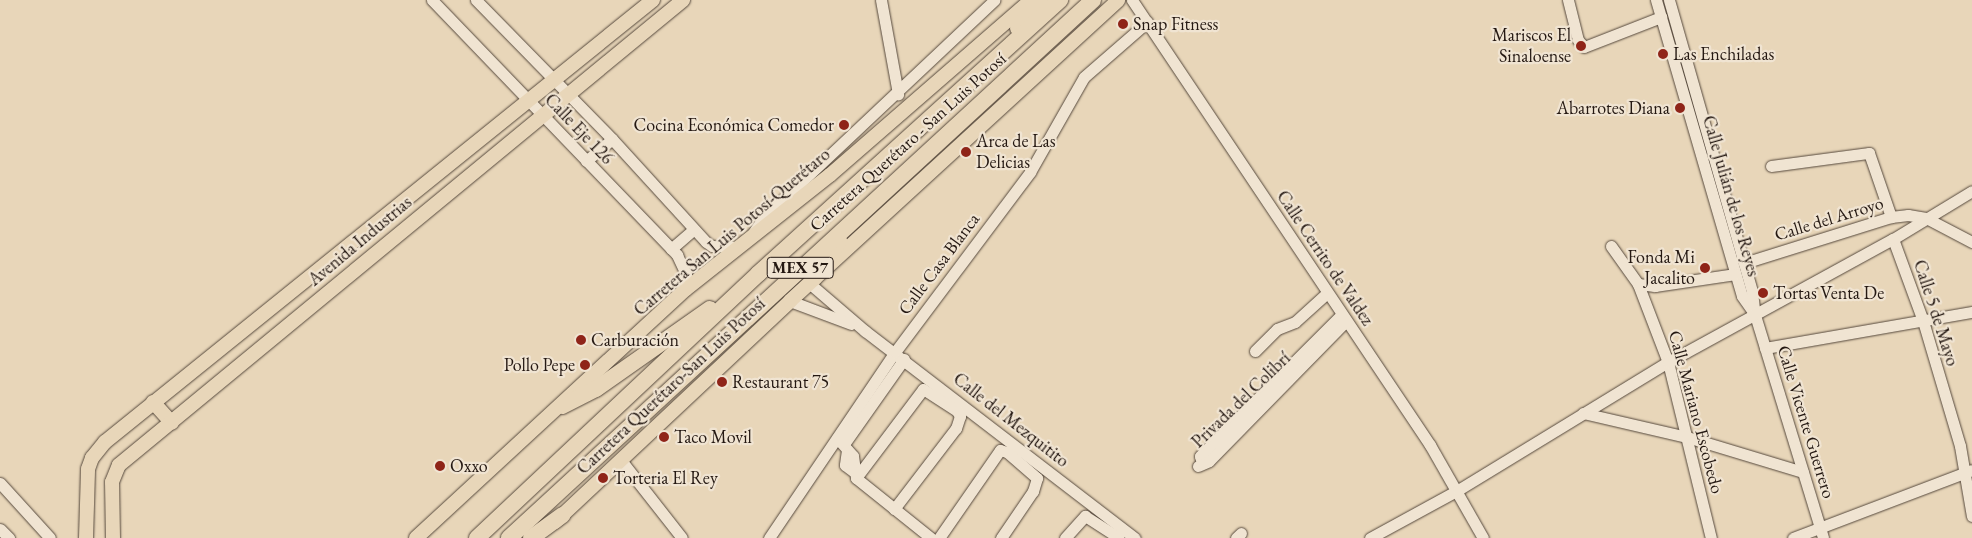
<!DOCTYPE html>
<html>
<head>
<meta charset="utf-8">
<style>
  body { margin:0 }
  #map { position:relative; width:1972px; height:538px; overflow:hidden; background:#e8d6b9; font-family:"EB Garamond",serif }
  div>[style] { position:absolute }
  .roads { filter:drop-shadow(0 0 1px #55483c) drop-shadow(0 0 1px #55483c) }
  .minor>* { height:11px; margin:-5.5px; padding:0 5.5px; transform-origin:5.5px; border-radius:5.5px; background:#f0e4d2 }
  .major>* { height:14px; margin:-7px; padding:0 7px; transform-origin:7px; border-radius:7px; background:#e8d6b9 }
  .highway>* { height:16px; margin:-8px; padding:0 8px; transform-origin:8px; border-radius:8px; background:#e8d6b9 }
  .dots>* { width:14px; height:14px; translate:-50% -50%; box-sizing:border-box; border:2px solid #f0e4d2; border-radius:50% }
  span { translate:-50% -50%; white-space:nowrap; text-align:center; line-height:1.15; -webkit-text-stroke:4.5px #f0e4d2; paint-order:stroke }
  .shield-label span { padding:1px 4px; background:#f0e4d2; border:1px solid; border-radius:4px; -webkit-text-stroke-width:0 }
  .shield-label { font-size:16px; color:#241812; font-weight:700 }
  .poi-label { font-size:18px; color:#241812 }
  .left { translate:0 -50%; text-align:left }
  .right { translate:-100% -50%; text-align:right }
  .street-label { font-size:18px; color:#241812 }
</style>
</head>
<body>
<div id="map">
  <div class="roads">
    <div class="minor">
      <div style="left:432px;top:0;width:354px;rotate:46.1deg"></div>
      <div style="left:677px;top:255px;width:21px;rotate:65deg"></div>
      <div style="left:686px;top:274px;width:15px;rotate:90deg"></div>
      <div style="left:476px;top:0;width:194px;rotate:45.6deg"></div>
      <div style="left:612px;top:139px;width:139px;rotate:47.6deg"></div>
      <div style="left:706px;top:242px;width:7px;rotate:34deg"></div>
      <div style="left:712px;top:246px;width:25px;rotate:2deg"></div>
      <div style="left:881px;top:0;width:96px;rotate:79.7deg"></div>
      <div style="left:1132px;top:0;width:536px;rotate:56.19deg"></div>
      <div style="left:1430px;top:445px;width:107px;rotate:60.3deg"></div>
      <div style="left:1568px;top:0;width:41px;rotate:76deg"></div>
      <div style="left:1578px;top:40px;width:9px;rotate:49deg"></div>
      <div style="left:1584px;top:47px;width:83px;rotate:-21.3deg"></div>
      <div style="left:1656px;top:0;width:308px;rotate:73.8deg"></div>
      <div style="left:1742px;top:296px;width:19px;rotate:55deg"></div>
      <div style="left:1669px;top:0;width:304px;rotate:74.1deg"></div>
      <div style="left:1752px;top:292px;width:23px;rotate:83deg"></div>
      <div style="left:1755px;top:315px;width:233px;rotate:73deg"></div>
      <div style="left:586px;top:161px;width:34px;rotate:-40deg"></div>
      <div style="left:1771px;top:166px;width:99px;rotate:-7.6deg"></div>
      <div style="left:1869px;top:153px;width:68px;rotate:71deg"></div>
      <div style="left:753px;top:233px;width:18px;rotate:-56deg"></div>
      <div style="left:763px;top:218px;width:318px;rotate:-43.3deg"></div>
      <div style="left:1893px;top:239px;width:87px;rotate:69.9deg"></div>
      <div style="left:1923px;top:321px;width:130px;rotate:73.5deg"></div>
      <div style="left:1960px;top:446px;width:71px;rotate:80.3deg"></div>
      <div style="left:1611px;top:246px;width:47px;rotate:54.6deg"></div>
      <div style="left:1638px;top:284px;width:84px;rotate:69deg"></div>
      <div style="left:1668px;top:362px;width:181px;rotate:76.3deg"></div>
      <div style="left:671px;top:249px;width:30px;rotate:-41deg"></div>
      <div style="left:1744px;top:263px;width:154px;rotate:-17.4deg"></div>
      <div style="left:1891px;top:217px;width:17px;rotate:-7deg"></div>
      <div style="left:1908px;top:215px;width:18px;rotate:9deg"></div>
      <div style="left:1926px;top:218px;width:52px;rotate:27.6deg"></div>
      <div style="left:809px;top:283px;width:74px;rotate:40.6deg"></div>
      <div style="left:865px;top:331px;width:340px;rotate:37.5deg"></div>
      <div style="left:1638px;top:284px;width:17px;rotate:7deg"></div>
      <div style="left:1655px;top:286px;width:81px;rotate:-8.5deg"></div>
      <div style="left:790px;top:301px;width:65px;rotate:20.7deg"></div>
      <div style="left:1765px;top:348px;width:210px;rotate:-9.9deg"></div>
      <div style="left:1255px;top:351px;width:31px;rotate:-45deg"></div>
      <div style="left:1277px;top:329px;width:19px;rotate:-21deg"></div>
      <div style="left:1295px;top:322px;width:43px;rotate:-42.2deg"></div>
      <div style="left:1583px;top:413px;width:107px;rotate:13deg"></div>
      <div style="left:1687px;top:437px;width:121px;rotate:16.8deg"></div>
      <div style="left:837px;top:438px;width:24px;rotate:48deg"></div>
      <div style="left:853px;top:456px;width:22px;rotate:82deg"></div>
      <div style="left:856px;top:478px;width:96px;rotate:38.7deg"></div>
      <div style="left:844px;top:444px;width:104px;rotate:-54.8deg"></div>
      <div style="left:847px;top:450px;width:15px;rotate:98deg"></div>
      <div style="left:845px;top:465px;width:10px;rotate:37deg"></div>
      <div style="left:620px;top:459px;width:100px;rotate:51.9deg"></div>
      <div style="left:1202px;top:463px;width:7px;rotate:-106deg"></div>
      <div style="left:1200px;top:456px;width:199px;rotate:-45deg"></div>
      <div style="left:1198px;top:466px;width:12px;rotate:-24deg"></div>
      <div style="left:1209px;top:461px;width:196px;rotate:-45.6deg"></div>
      <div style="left:856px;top:478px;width:111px;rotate:-53deg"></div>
      <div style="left:923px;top:389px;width:40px;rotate:32.9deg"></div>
      <div style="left:957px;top:411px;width:6px;rotate:59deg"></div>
      <div style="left:960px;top:416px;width:13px;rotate:108deg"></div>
      <div style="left:956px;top:428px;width:102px;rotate:127.4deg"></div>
      <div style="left:0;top:483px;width:74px;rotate:47.7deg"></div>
      <div style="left:0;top:529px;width:13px;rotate:45deg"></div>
      <div style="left:769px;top:538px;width:225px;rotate:-55.9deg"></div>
      <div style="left:895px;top:352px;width:225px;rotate:-53.1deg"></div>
      <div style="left:1030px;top:172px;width:109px;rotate:-60.4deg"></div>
      <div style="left:1084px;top:77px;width:84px;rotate:-41.1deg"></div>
      <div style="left:939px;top:538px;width:107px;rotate:-55.3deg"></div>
      <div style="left:1000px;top:450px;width:7px;rotate:16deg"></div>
      <div style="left:1007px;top:452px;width:40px;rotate:41deg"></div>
      <div style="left:1037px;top:478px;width:14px;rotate:107deg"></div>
      <div style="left:1033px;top:491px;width:57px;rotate:124.2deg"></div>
      <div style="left:1065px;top:538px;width:30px;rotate:-48deg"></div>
      <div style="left:1085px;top:516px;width:40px;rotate:32.9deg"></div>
      <div style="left:1236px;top:538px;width:7px;rotate:-45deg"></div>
      <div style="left:1370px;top:538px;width:100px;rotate:-28.6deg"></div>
      <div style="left:1458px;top:490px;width:246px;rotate:-31.4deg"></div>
      <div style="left:1668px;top:362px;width:256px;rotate:-28.7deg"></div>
      <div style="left:1893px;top:239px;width:92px;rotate:-31.3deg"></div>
      <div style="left:1793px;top:538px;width:191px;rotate:-20.8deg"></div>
    </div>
    <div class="major">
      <div style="left:153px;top:402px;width:28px;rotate:48deg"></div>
      <div style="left:555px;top:522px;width:323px;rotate:-43.2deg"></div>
      <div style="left:790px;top:301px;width:445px;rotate:-42.5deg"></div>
      <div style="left:86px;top:538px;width:69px;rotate:-88.3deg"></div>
      <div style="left:88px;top:469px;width:12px;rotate:-70deg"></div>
      <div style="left:92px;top:458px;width:21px;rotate:-51deg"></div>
      <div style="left:105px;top:442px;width:704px;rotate:-38.89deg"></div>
      <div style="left:113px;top:538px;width:56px;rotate:-91deg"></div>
      <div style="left:112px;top:482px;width:18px;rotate:-68deg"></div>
      <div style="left:119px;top:465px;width:731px;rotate:-39.5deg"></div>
      <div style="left:416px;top:538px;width:367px;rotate:-42.7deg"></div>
      <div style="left:686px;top:289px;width:184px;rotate:-38.4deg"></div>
      <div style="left:830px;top:175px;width:267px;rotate:-41deg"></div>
    </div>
    <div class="highway">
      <div style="left:1018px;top:28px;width:36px;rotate:-52deg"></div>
      <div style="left:814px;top:278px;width:45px;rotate:-56deg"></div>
      <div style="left:562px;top:406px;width:38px;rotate:-27deg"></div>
      <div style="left:596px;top:389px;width:139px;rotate:-35.1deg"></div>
      <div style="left:477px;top:538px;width:386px;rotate:-43.2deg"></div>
      <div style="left:758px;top:274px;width:408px;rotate:-42.2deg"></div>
      <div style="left:509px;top:538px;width:794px;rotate:-42.65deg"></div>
      <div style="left:531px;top:538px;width:39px;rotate:-36deg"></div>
    </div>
  </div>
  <div class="dots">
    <div style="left:1123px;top:24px;background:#8f2418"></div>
    <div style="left:1581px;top:46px;background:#8f2418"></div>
    <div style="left:1663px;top:54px;background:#8f2418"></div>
    <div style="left:1680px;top:108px;background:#8f2418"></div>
    <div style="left:844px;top:125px;background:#8f2418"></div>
    <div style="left:966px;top:152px;background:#8f2418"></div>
    <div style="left:1705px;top:268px;background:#8f2418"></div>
    <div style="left:1763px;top:293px;background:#8f2418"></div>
    <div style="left:581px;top:340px;background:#8f2418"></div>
    <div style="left:585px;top:365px;background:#8f2418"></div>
    <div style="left:722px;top:382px;background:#8f2418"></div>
    <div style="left:664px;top:437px;background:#8f2418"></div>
    <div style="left:440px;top:466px;background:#8f2418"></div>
    <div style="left:603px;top:478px;background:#8f2418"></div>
  </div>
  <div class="shield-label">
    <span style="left:800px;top:268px">MEX 57</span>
  </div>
  <div class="poi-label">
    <span class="left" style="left:1133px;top:24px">Snap Fitness</span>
    <span class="right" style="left:1571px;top:46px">Mariscos El<br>Sinaloense</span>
    <span class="left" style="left:1673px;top:54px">Las Enchiladas</span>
    <span class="right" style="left:1670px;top:108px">Abarrotes Diana</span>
    <span class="right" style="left:834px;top:125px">Cocina Económica Comedor</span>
    <span class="left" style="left:976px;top:152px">Arca de Las<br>Delicias</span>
    <span class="right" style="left:1695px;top:268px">Fonda Mi<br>Jacalito</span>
    <span class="left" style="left:1773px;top:293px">Tortas Venta De</span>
    <span class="left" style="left:591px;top:340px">Carburación</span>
    <span class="right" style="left:575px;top:365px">Pollo Pepe</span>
    <span class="left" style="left:732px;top:382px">Restaurant 75</span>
    <span class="left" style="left:674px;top:437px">Taco Movil</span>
    <span class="left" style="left:450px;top:466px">Oxxo</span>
    <span class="left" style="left:613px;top:478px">Torteria El Rey</span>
  </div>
  <div class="street-label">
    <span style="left:579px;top:129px;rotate:46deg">Calle Eje 126</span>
    <span style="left:908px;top:142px;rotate:-42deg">Carretera Querétaro - San Luis Potosí</span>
    <span style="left:1731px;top:196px;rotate:74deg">Calle Julián de los Reyes</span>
    <span style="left:1829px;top:219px;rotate:-17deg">Calle del Arroyo</span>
    <span style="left:732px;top:232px;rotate:-40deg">Carretera San Luis Potosí-Querétaro</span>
    <span style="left:360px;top:241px;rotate:-40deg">Avenida Industrias</span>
    <span style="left:1325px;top:258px;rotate:56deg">Calle Cerrito de Valdez</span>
    <span style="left:939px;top:264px;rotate:-53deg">Calle Casa Blanca</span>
    <span style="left:1936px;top:313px;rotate:72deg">Calle 5 de Mayo</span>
    <span style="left:671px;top:386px;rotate:-43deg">Carretera Querétaro-San Luis Potosí</span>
    <span style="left:1241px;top:400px;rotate:-44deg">Privada del Colibrí</span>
    <span style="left:1696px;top:412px;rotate:75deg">Calle Mariano Escobedo</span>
    <span style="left:1011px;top:420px;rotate:38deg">Calle del Mezquitito</span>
    <span style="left:1806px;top:422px;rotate:73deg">Calle Vicente Guerrero</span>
  </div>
</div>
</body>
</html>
